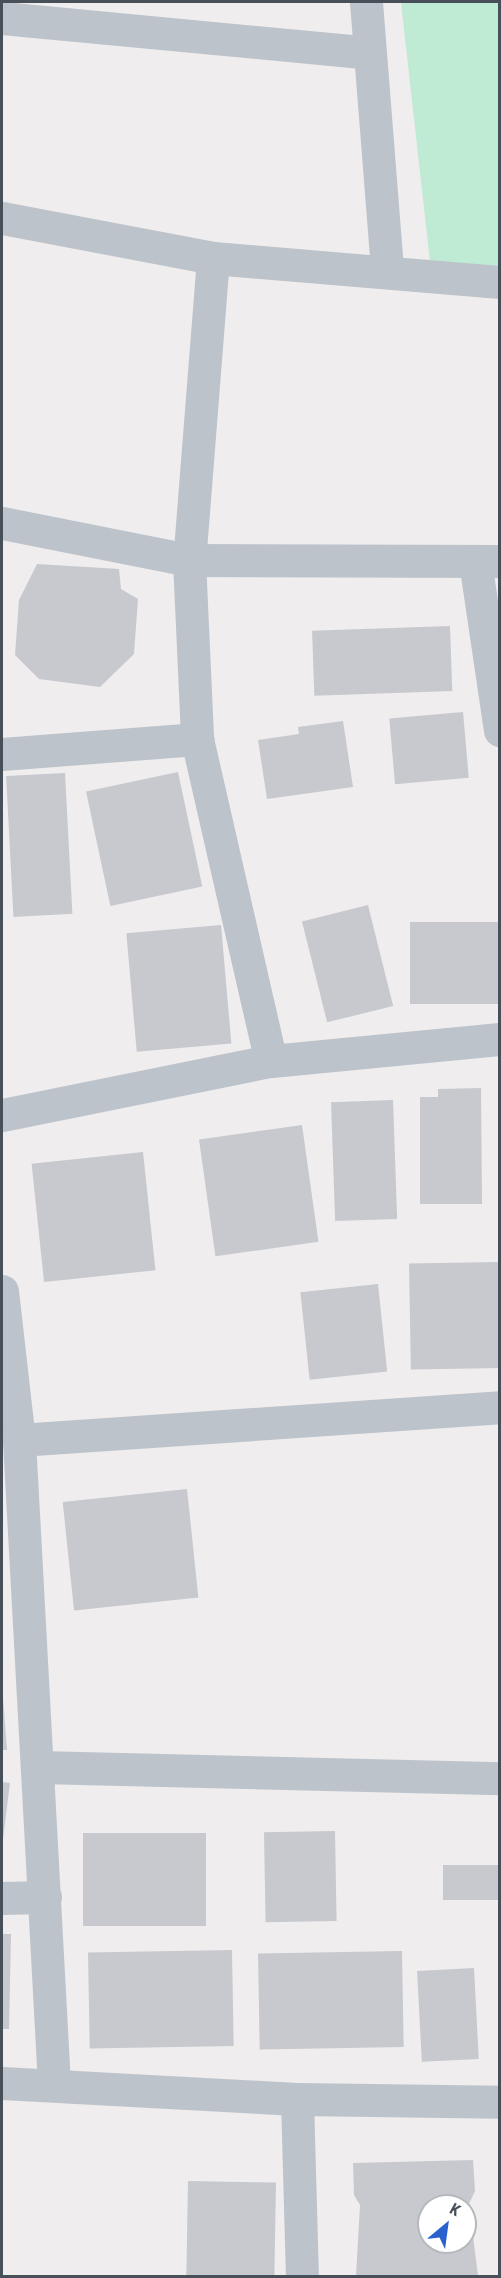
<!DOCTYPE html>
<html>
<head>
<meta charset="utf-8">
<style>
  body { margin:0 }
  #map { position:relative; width:501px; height:2278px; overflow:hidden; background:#efeded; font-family:"Roboto Condensed",sans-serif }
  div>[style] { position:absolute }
  .green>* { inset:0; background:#bfead3 }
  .building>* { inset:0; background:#c7c9cf; transform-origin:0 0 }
  .minor>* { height:33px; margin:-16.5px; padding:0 16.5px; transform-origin:16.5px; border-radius:16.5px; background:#bdc3cb }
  span { translate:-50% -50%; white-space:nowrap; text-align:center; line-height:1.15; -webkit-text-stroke:5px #fff; paint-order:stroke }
  .frame { position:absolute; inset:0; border:3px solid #474f58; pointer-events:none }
  .north { position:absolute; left:417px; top:2194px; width:60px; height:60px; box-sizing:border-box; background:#fff; border:2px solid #b5b9bc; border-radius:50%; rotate:29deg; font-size:16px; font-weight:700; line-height:24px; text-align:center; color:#474f58 }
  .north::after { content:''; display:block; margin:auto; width:21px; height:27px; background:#2a62cd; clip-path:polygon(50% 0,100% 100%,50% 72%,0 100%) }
</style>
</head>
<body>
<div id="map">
  <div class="green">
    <div style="clip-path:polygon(401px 2px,499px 2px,499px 270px,430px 262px)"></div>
  </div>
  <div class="building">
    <div style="clip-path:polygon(37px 564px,119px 569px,121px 589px,138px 599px,134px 654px,100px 687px,39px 679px,15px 655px,19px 600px)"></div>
    <div style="left:450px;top:626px;width:65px;height:138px;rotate:88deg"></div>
    <div style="left:463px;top:712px;width:66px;height:74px;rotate:85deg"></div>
    <div style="clip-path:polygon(343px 721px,353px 787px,267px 799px,258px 740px,299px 734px,298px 727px)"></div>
    <div style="left:178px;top:772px;width:117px;height:94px;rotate:78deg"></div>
    <div style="left:65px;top:773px;width:141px;height:59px;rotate:87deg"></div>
    <div style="left:368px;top:905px;width:104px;height:68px;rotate:76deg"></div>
    <div style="left:500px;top:922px;width:82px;height:90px;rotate:90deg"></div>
    <div style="left:221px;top:925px;width:119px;height:95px;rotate:85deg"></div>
    <div style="clip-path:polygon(481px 1088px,482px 1204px,420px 1204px,420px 1097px,438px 1097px,438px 1089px)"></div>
    <div style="left:393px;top:1100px;width:119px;height:62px;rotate:88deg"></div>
    <div style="left:302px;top:1125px;width:118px;height:104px;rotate:82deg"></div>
    <div style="left:143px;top:1152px;width:119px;height:112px;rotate:84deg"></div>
    <div style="left:498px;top:1262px;width:106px;height:89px;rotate:89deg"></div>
    <div style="left:378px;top:1284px;width:88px;height:78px;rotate:84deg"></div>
    <div style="left:187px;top:1489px;width:109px;height:125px;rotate:84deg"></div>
    <div style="clip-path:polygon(2px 1684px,7px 1750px,2px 1750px)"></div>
    <div style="left:2px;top:1782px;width:8px;height:67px;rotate:7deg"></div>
    <div style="left:335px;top:1831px;width:90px;height:71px;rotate:89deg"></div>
    <div style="left:83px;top:1833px;width:123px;height:93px"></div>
    <div style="left:500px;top:1865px;width:35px;height:57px;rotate:90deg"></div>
    <div style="clip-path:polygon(2px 1934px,11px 1934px,9px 2029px,2px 2029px)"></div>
    <div style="left:232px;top:1950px;width:96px;height:144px;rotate:89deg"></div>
    <div style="left:402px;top:1951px;width:96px;height:144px;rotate:89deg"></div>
    <div style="left:474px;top:1968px;width:91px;height:57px;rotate:87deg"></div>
    <div style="clip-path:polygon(evenodd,473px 2160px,475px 2191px,469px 2204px,478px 2276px,356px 2276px,360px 2205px,354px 2195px,353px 2163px,473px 2160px,429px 2206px,465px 2206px,465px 2242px,429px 2242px,429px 2206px)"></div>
    <div style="left:188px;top:2181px;width:88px;height:95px;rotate:1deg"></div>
  </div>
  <div class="minor">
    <div style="left:366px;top:2px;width:269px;rotate:85.5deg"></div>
    <div style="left:2px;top:18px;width:369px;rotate:5.4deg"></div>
    <div style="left:2px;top:218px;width:215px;rotate:10.7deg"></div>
    <div style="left:213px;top:258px;width:288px;rotate:4.8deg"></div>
    <div style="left:213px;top:258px;width:303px;rotate:94.5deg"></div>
    <div style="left:189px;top:560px;width:179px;rotate:87.4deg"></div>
    <div style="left:197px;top:739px;width:330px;rotate:77.1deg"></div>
    <div style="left:2px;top:523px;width:191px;rotate:11.2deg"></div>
    <div style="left:189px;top:560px;width:311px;rotate:0.2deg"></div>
    <div style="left:475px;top:561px;width:171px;rotate:81.6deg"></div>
    <div style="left:2px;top:754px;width:196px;rotate:-4.4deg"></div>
    <div style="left:2px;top:1115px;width:274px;rotate:-11.4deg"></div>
    <div style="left:271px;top:1061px;width:230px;rotate:-5.5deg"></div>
    <div style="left:2px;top:1291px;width:150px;rotate:83.5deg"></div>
    <div style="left:19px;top:1440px;width:646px;rotate:86.89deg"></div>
    <div style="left:19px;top:1440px;width:482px;rotate:-3.9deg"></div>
    <div style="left:39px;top:1767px;width:461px;rotate:1.4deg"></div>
    <div style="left:2px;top:1898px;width:43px;rotate:-1.3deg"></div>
    <div style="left:2px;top:2083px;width:295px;rotate:3.1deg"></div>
    <div style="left:297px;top:2099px;width:203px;rotate:0.8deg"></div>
    <div style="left:297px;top:2099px;width:177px;rotate:88.4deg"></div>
  </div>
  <div class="frame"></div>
  <div class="north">K</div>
</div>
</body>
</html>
